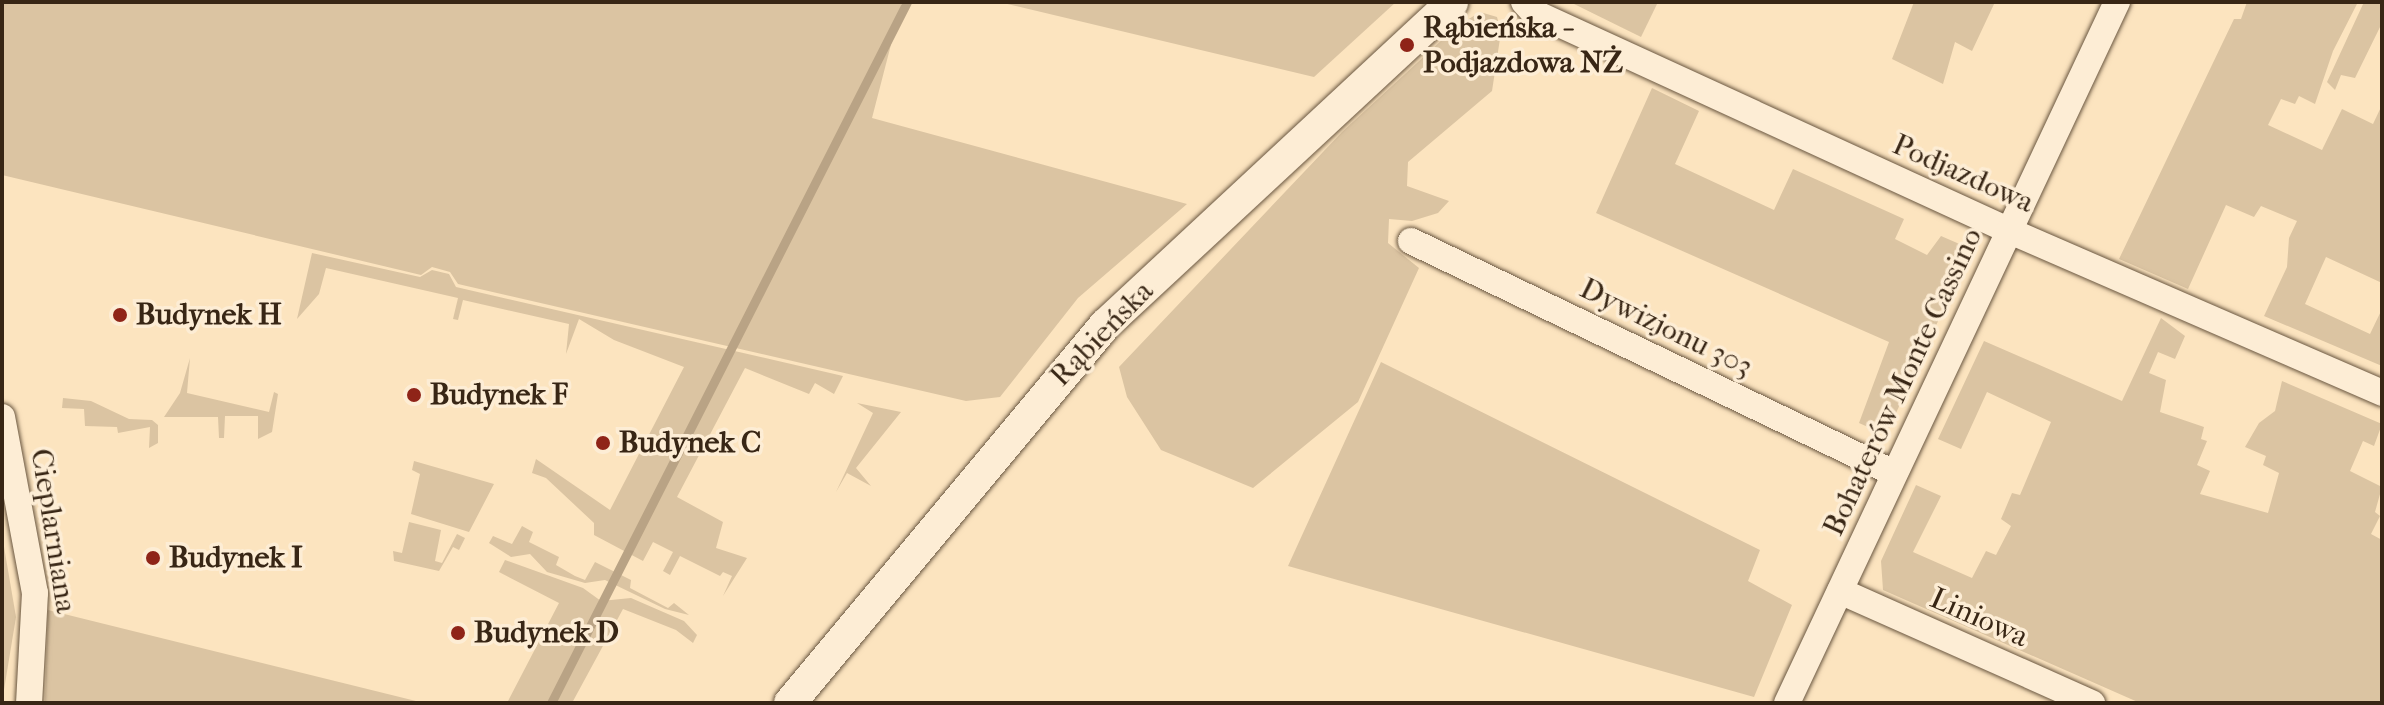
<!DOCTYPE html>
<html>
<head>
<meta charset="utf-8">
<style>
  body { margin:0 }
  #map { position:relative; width:2384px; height:705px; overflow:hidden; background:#fce4bf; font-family:"IM FELL French Canon",serif }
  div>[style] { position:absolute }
  .green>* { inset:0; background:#dbc4a2 }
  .stream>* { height:9px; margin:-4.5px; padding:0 4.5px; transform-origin:4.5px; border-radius:4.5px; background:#b9a385 }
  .roads { filter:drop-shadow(0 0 2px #695640) drop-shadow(0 0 2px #695640) }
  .minor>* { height:26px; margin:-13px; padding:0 13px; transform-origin:13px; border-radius:13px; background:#fdedd5 }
  .tertiary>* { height:32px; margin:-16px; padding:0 16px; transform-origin:16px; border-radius:16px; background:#fdedd5 }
  .dots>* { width:22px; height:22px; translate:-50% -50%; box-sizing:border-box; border:4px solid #fdedd5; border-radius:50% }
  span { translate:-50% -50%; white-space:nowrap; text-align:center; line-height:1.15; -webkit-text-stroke:7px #fdedd5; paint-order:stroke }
  .poi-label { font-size:30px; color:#382615; font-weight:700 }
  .left { translate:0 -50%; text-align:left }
  .street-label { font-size:30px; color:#382615 }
  .frame { position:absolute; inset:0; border:4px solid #382615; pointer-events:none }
</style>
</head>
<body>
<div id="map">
  <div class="green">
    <div style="clip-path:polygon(2px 2px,902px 2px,872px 118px,1187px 204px,1078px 298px,1000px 397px,966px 401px,458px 284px,450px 272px,432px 267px,421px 275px,2px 175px)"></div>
    <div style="clip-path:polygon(999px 2px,1396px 2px,1314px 77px)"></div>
    <div style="clip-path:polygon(1570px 2px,1658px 2px,1641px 37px)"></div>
    <div style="clip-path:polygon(1914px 2px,1995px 2px,1972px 51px,1955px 42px,1943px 84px,1892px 59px)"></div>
    <div style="clip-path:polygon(2247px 2px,2358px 2px,2333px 51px,2315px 104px,2299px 96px,2295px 104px,2281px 99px,2268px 125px,2322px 150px,2342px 109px,2373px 124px,2382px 105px,2382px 283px,2326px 257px,2305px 304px,2370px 334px,2382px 309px,2382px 366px,2264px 316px,2287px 267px,2289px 238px,2297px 221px,2261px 206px,2254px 217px,2226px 205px,2188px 289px,2119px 259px,2234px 19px,2241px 19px)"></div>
    <div style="clip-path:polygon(2364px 2px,2382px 2px,2382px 23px,2355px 78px,2341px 75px,2335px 90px,2327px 82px)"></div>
    <div style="clip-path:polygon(1480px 12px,1497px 17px,1501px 32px,1492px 91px,1408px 162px,1407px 186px,1449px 201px,1438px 213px,1412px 221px,1389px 219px,1388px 243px,1419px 268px,1358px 402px,1253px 488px,1161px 450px,1127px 397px,1119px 367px,1342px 132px,1456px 27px)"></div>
    <div style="clip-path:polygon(1652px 88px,1699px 111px,1675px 164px,1774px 210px,1793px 169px,1904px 219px,1895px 239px,1927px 255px,1941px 236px,1971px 249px,1886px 435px,1859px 423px,1889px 342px,1596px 213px)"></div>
    <div style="clip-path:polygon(312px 253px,420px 277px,432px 270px,449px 274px,456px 287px,843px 376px,834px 394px,815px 383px,809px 394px,745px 368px,677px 497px,723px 522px,716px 548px,747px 558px,723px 596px,732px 576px,723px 572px,720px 576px,680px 556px,670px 575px,663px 571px,673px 552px,653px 542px,643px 561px,594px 535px,594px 523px,546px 478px,532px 473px,536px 459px,610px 510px,684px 367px,614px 340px,579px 319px,566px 354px,569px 324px,463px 300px,458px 320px,453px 319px,458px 298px,326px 268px,319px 294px,297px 319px)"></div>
    <div style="clip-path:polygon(2161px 318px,2185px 336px,2175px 359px,2158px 352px,2149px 373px,2166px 380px,2160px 412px,2204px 427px,2201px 439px,2207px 441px,2197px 465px,2210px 471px,2200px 494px,2268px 513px,2279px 473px,2263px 465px,2266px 456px,2245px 447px,2259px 423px,2275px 411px,2282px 381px,2382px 424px,2374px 446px,2363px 441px,2350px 471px,2382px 487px,2375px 512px,2380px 516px,2371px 534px,2382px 540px,2382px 703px,2140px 703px,1883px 590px,1881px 561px,1916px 485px,1941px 496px,1913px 552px,1972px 578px,1986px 551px,1996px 555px,2011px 526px,2001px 519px,2012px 493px,2020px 495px,2051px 422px,1987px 392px,1961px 449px,1938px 439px,1984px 341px,2122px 401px)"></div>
    <div style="clip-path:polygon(190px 358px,187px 393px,269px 412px,274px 392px,278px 394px,272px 432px,258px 439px,258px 416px,225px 416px,224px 438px,219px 438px,218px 417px,164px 417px,180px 393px)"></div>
    <div style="clip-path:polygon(1381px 362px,1760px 550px,1748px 581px,1792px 605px,1754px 697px,1288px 566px)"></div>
    <div style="clip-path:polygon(63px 398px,91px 401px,129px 419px,152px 420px,158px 425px,158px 443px,149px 448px,150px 427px,118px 433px,117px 427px,85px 426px,84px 409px,62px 408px)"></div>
    <div style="clip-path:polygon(857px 403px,901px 412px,856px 468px,871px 486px,847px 473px,836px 492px,873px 413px)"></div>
    <div style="clip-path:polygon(414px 461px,494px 484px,469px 532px,411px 514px,420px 474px,412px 470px)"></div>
    <div style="clip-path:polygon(409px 522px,441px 530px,435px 561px,442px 563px,457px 534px,465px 538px,459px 550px,453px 547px,439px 571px,394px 561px,393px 551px,402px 553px)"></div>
    <div style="clip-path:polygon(522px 526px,533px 532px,529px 542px,559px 557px,556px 565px,575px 576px,585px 580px,595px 562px,631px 580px,630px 588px,668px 608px,674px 603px,689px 615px,665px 609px,605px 580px,585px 583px,547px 572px,530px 554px,511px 557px,489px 543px,493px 536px,512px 544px)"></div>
    <div style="clip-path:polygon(2px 535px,16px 617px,2px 702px)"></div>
    <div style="clip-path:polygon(505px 560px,583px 588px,601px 601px,631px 598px,684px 621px,697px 635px,693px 643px,676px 630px,623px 609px,572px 703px,507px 703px,559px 603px,499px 572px)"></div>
    <div style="clip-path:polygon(48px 610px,424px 703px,45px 703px)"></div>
  </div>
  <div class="stream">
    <div style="left:551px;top:703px;width:786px;rotate:-63.08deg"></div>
  </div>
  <div class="roads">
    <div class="minor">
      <div style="left:1524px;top:2px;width:13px;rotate:48deg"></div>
      <div style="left:1533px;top:12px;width:525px;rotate:24.66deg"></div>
      <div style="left:2010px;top:231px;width:406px;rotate:23.5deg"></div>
      <div style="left:1411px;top:241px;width:536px;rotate:25.66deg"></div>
      <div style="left:2px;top:417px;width:179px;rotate:79.4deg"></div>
      <div style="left:35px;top:593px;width:110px;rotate:93.1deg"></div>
      <div style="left:1840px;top:591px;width:276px;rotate:24deg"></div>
      <div style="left:1787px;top:703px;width:775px;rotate:-64.79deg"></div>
    </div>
    <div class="tertiary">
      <div style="left:790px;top:703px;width:492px;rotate:-50.2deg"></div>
      <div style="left:1105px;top:325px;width:474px;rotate:-42.9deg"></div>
    </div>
  </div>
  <div class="dots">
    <div style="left:1407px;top:45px;background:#8f2418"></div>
    <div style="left:120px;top:315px;background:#8f2418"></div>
    <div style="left:414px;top:395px;background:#8f2418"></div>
    <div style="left:603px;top:443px;background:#8f2418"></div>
    <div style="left:153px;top:558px;background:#8f2418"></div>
    <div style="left:458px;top:633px;background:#8f2418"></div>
  </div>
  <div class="poi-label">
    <span class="left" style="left:1423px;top:45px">Rąbieńska -<br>Podjazdowa NŻ</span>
    <span class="left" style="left:136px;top:315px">Budynek H</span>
    <span class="left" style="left:430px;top:395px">Budynek F</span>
    <span class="left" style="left:619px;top:443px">Budynek C</span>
    <span class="left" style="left:169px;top:558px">Budynek I</span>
    <span class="left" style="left:474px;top:633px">Budynek D</span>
  </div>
  <div class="street-label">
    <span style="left:1963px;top:174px;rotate:24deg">Podjazdowa</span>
    <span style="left:1666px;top:328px;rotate:26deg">Dywizjonu 303</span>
    <span style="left:1102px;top:334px;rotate:-46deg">Rąbieńska</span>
    <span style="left:1903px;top:382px;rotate:-65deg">Bohaterów Monte Cassino</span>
    <span style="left:53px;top:531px;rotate:81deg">Cieplarniana</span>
    <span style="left:1979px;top:618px;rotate:24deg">Liniowa</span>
  </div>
  <div class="frame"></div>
</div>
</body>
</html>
